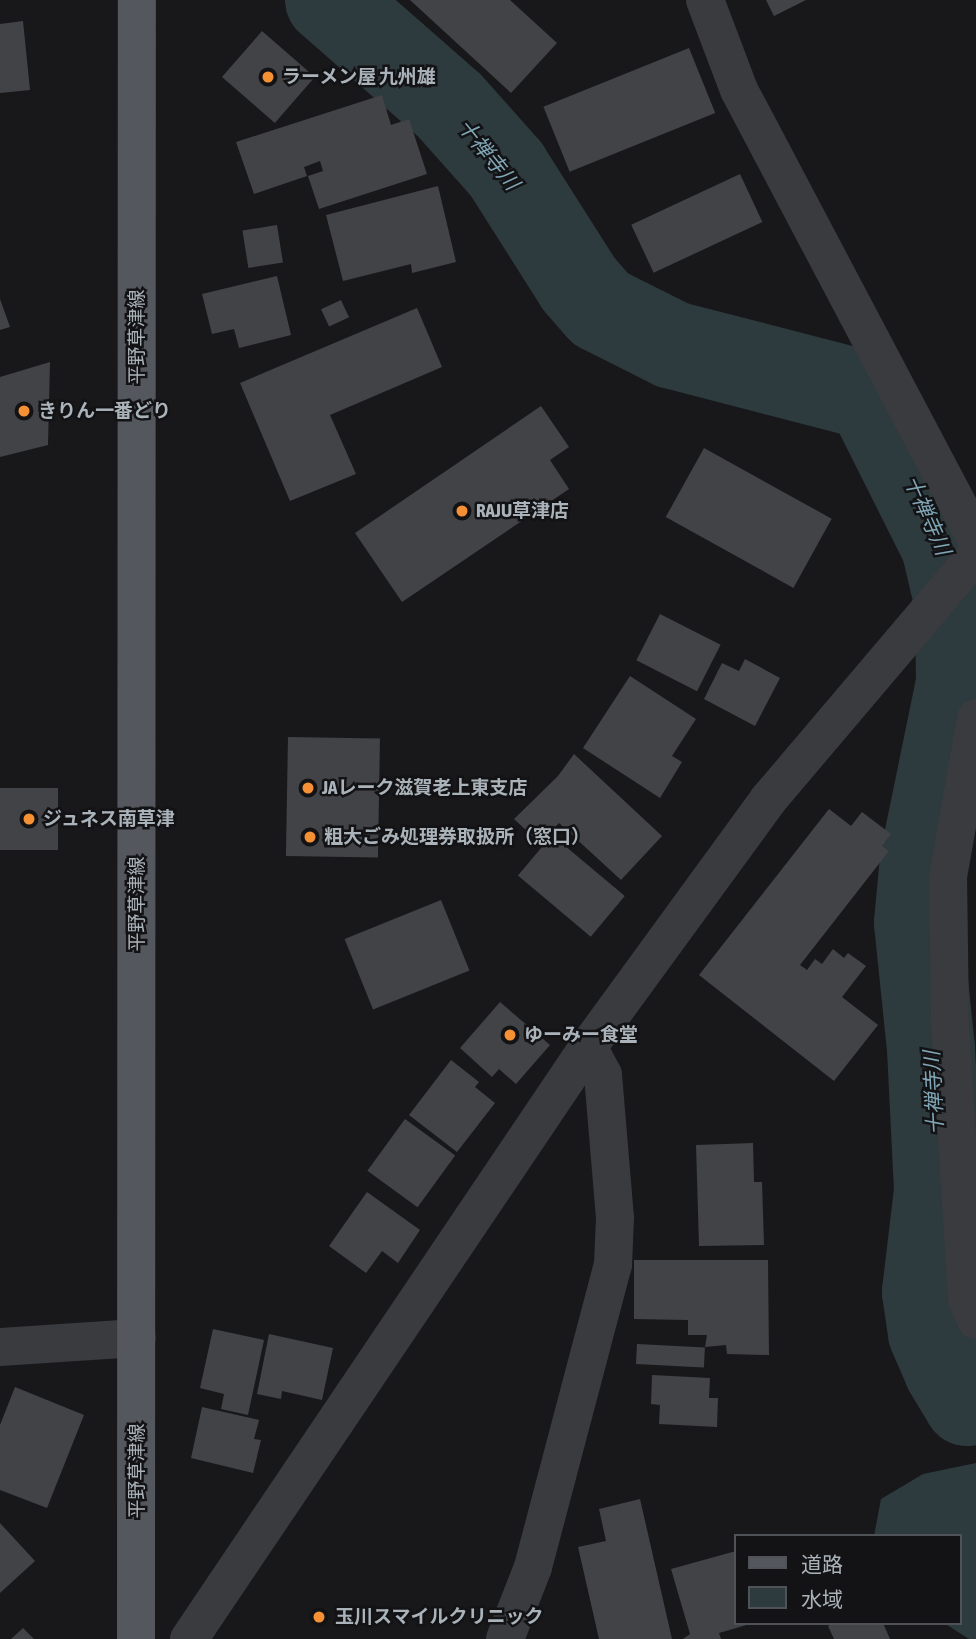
<!DOCTYPE html>
<html>
<head>
<meta charset="utf-8">
<style>
  body { margin:0 }
  #map { position:relative; width:976px; height:1639px; overflow:hidden; background:#18181a; font-family:"Asap Condensed","Noto Sans JP",sans-serif }
  div>[style] { position:absolute }
  .water>* { inset:0; background:#2d3a3e }
  .river>* { height:88px; margin:-44px; padding:0 44px; transform-origin:44px; border-radius:44px; background:#2d3a3e }
  .building>* { inset:0; background:#424347; transform-origin:0 0 }
  .minor>* { height:38px; margin:-19px; padding:0 19px; transform-origin:19px; border-radius:19px; background:#393b3f }
  .major>* { height:38px; margin:-19px; padding:0 19px; transform-origin:19px; border-radius:19px; background:#54585e }
  .dots>* { width:19px; height:19px; translate:-50% -50%; box-sizing:border-box; border:4px solid #131315; border-radius:50% }
  span { translate:-50% -50%; white-space:nowrap; text-align:center; line-height:1.15; -webkit-text-stroke:5px #131315; paint-order:stroke }
  .poi-label { font-size:19px; color:#aab2ba; font-weight:700 }
  .left { translate:0 -50%; text-align:left }
  .street-label { font-size:19px; color:#aab2ba }
  .water-label { font-size:21px; color:#80a6b5; font-style:italic }
  .legend { position:absolute; left:734px; top:1534px; width:228px; height:91px; box-sizing:border-box; background:#131315; border:2px solid #4f5357; margin:0; padding:9px 12px; list-style:none; font-size:21px; color:#aab2ba }
  .legend li { display:flex; align-items:center; gap:14px; height:35px }
  .legend b { width:35px; border:2px solid #4f5357 }
</style>
</head>
<body>
<div id="map">
  <div class="water">
    <div style="clip-path:polygon(976px 1463px,976px 1639px,969px 1639px,944px 1623px,960px 1623px,960px 1536px,874px 1536px,881px 1499px,923px 1474px)"></div>
  </div>
  <div class="river">
    <div style="left:329px;top:0;width:159px;rotate:41.2deg"></div>
    <div style="left:449px;top:105px;width:86px;rotate:48.3deg"></div>
    <div style="left:506px;top:169px;width:136px;rotate:57.6deg"></div>
    <div style="left:579px;top:284px;width:33px;rotate:49deg"></div>
    <div style="left:601px;top:309px;width:80px;rotate:26.6deg"></div>
    <div style="left:673px;top:345px;width:203px;rotate:14.5deg"></div>
    <div style="left:870px;top:396px;width:168px;rotate:63.4deg"></div>
    <div style="left:945px;top:546px;width:61px;rotate:76.7deg"></div>
    <div style="left:959px;top:605px;width:78px;rotate:89.3deg"></div>
    <div style="left:960px;top:683px;width:179px;rotate:101.6deg"></div>
    <div style="left:924px;top:858px;width:65px;rotate:95.3deg"></div>
    <div style="left:918px;top:923px;width:126px;rotate:84.1deg"></div>
    <div style="left:931px;top:1048px;width:143px;rotate:87.2deg"></div>
    <div style="left:938px;top:1191px;width:102px;rotate:96.8deg"></div>
    <div style="left:926px;top:1292px;width:41px;rotate:81.7deg"></div>
    <div style="left:932px;top:1333px;width:40px;rotate:66.6deg"></div>
    <div style="left:948px;top:1370px;width:37px;rotate:59deg"></div>
    <div style="left:967px;top:1402px;width:9px;rotate:-6deg"></div>
  </div>
  <div class="building">
    <div style="clip-path:polygon(410px 0,510px 0,557px 43px,511px 93px)"></div>
    <div style="clip-path:polygon(766px 0,806px 0,774px 16px)"></div>
    <div style="clip-path:polygon(23px 21px,30px 90px,0 93px,0 24px)"></div>
    <div style="left:262px;top:31px;width:70px;height:61px;rotate:41deg"></div>
    <div style="left:689px;top:48px;width:70px;height:157px;rotate:68deg"></div>
    <div style="clip-path:polygon(382px 95px,391px 125px,409px 119px,427px 174px,319px 209px,308px 176px,323px 171px,320px 161px,304px 167px,307px 176px,254px 194px,236px 142px)"></div>
    <div style="left:740px;top:174px;width:53px;height:120px;rotate:65deg"></div>
    <div style="clip-path:polygon(438px 186px,456px 262px,412px 273px,411px 264px,343px 281px,326px 215px)"></div>
    <div style="left:277px;top:225px;width:38px;height:35px;rotate:81deg"></div>
    <div style="clip-path:polygon(277px 276px,291px 335px,239px 348px,234px 329px,212px 334px,202px 294px)"></div>
    <div style="clip-path:polygon(0 299px,10px 327px,0 330px)"></div>
    <div style="left:341px;top:300px;width:19px;height:22px;rotate:65deg"></div>
    <div style="clip-path:polygon(417px 308px,442px 367px,330px 415px,356px 474px,290px 501px,240px 383px)"></div>
    <div style="clip-path:polygon(50px 362px,48px 445px,0 457px,0 377px)"></div>
    <div style="clip-path:polygon(541px 406px,569px 447px,550px 460px,569px 489px,402px 602px,355px 533px)"></div>
    <div style="left:704px;top:448px;width:146px;height:79px;rotate:29deg"></div>
    <div style="left:660px;top:614px;width:68px;height:52px;rotate:27deg"></div>
    <div style="clip-path:polygon(745px 659px,780px 678px,755px 726px,704px 699px,722px 663px,739px 671px)"></div>
    <div style="clip-path:polygon(630px 676px,696px 719px,672px 756px,682px 762px,660px 798px,583px 748px)"></div>
    <div style="left:288px;top:737px;width:92px;height:119px;rotate:1deg"></div>
    <div style="clip-path:polygon(574px 754px,662px 836px,621px 880px,559px 823px,540px 843px,514px 819px,558px 776px)"></div>
    <div style="left:0;top:788px;width:58px;height:62px"></div>
    <div style="clip-path:polygon(829px 809px,851px 826px,862px 812px,891px 834px,882px 846px,889px 851px,800px 965px,807px 970px,815px 959px,822px 964px,833px 949px,844px 958px,848px 953px,866px 966px,842px 997px,878px 1025px,834px 1081px,699px 975px)"></div>
    <div style="left:552px;top:835px;width:95px;height:53px;rotate:40deg"></div>
    <div style="left:441px;top:900px;width:76px;height:104px;rotate:68deg"></div>
    <div style="clip-path:polygon(500px 1002px,550px 1045px,516px 1084px,499px 1069px,492px 1077px,460px 1048px)"></div>
    <div style="clip-path:polygon(451px 1060px,479px 1082px,475px 1087px,495px 1103px,457px 1152px,409px 1115px)"></div>
    <div style="left:405px;top:1119px;width:62px;height:64px;rotate:36deg"></div>
    <div style="clip-path:polygon(753px 1143px,754px 1182px,762px 1182px,764px 1245px,699px 1246px,696px 1145px)"></div>
    <div style="clip-path:polygon(367px 1192px,420px 1230px,398px 1263px,382px 1251px,366px 1273px,329px 1246px)"></div>
    <div style="clip-path:polygon(634px 1260px,768px 1260px,769px 1355px,727px 1354px,726px 1345px,705px 1347px,707px 1335px,688px 1335px,688px 1320px,634px 1319px)"></div>
    <div style="clip-path:polygon(213px 1329px,264px 1340px,248px 1415px,221px 1409px,224px 1394px,200px 1388px)"></div>
    <div style="clip-path:polygon(269px 1334px,333px 1348px,322px 1400px,282px 1391px,281px 1399px,257px 1394px)"></div>
    <div style="left:637px;top:1344px;width:68px;height:20px;rotate:3deg"></div>
    <div style="clip-path:polygon(652px 1375px,710px 1378px,709px 1398px,718px 1398px,717px 1427px,659px 1424px,660px 1405px,651px 1404px)"></div>
    <div style="clip-path:polygon(15px 1387px,84px 1415px,47px 1508px,0 1490px,0 1425px)"></div>
    <div style="clip-path:polygon(202px 1407px,259px 1420px,254px 1439px,261px 1440px,253px 1473px,191px 1458px)"></div>
    <div style="clip-path:polygon(640px 1499px,672px 1639px,599px 1639px,578px 1547px,606px 1541px,599px 1509px)"></div>
    <div style="clip-path:polygon(0 1523px,35px 1561px,0 1593px)"></div>
    <div style="clip-path:polygon(736px 1551px,736px 1623px,750px 1624px,719px 1633px,721px 1639px,683px 1639px,690px 1634px,671px 1569px)"></div>
    <div style="clip-path:polygon(834px 1623px,883px 1623px,890px 1639px,834px 1639px,828px 1626px)"></div>
    <div style="clip-path:polygon(23px 1628px,34px 1639px,11px 1639px)"></div>
  </div>
  <div class="minor">
    <div style="left:705px;top:0;width:96px;rotate:69.3deg"></div>
    <div style="left:739px;top:90px;width:508px;rotate:62.17deg"></div>
    <div style="left:976px;top:718px;width:160px;rotate:100deg"></div>
    <div style="left:948px;top:876px;width:147px;rotate:89.2deg"></div>
    <div style="left:950px;top:1023px;width:277px;rotate:86.5deg"></div>
    <div style="left:967px;top:1299px;width:23px;rotate:67deg"></div>
    <div style="left:0;top:1347px;width:137px;rotate:-3.8deg"></div>
    <div style="left:189px;top:1639px;width:714px;rotate:-56.02deg"></div>
    <div style="left:588px;top:1047px;width:306px;rotate:-53.9deg"></div>
    <div style="left:768px;top:800px;width:321px;rotate:-49.7deg"></div>
    <div style="left:505px;top:1639px;width:77px;rotate:-68.7deg"></div>
    <div style="left:533px;top:1567px;width:312px;rotate:-75.2deg"></div>
    <div style="left:613px;top:1265px;width:47px;rotate:-87.6deg"></div>
    <div style="left:615px;top:1218px;width:144px;rotate:-94.8deg"></div>
    <div style="left:603px;top:1075px;width:32px;rotate:-118deg"></div>
  </div>
  <div class="major">
    <div style="left:136px;top:1639px;width:1639px;rotate:-89.97deg"></div>
  </div>
  <div class="dots">
    <div style="left:268px;top:77px;background:#f69034"></div>
    <div style="left:24px;top:411px;background:#f69034"></div>
    <div style="left:462px;top:511px;background:#f69034"></div>
    <div style="left:308px;top:788px;background:#f69034"></div>
    <div style="left:29px;top:819px;background:#f69034"></div>
    <div style="left:310px;top:837px;background:#f69034"></div>
    <div style="left:510px;top:1035px;background:#f69034"></div>
    <div style="left:319px;top:1617px;background:#f69034"></div>
  </div>
  <div class="poi-label">
    <span class="left" style="left:282px;top:77px">ラーメン屋 九州雄</span>
    <span class="left" style="left:38px;top:411px">きりん一番どり</span>
    <span class="left" style="left:476px;top:511px">RAJU草津店</span>
    <span class="left" style="left:322px;top:788px">JAレーク滋賀老上東支店</span>
    <span class="left" style="left:43px;top:819px">ジュネス南草津</span>
    <span class="left" style="left:324px;top:837px">粗大ごみ処理券取扱所（窓口）</span>
    <span class="left" style="left:524px;top:1035px">ゆーみー食堂</span>
    <span class="left" style="left:335px;top:1617px">玉川スマイルクリニック</span>
  </div>
  <div class="street-label">
    <span style="left:137px;top:337px;rotate:-90deg">平野草津線</span>
    <span style="left:137px;top:904px;rotate:-90deg">平野草津線</span>
    <span style="left:137px;top:1471px;rotate:-90deg">平野草津線</span>
  </div>
  <div class="water-label">
    <span style="left:489px;top:154px;rotate:51deg">十禅寺川</span>
    <span style="left:928px;top:515px;rotate:66deg">十禅寺川</span>
    <span style="left:933px;top:1093px;rotate:-93deg">十禅寺川</span>
  </div>
  <ul class="legend">
  <li><b style="height:9px;background:#54585e"></b>道路</li>
  <li><b style="height:19px;background:#2d3a3e"></b>水域</li>
  </ul>
</div>
</body>
</html>
